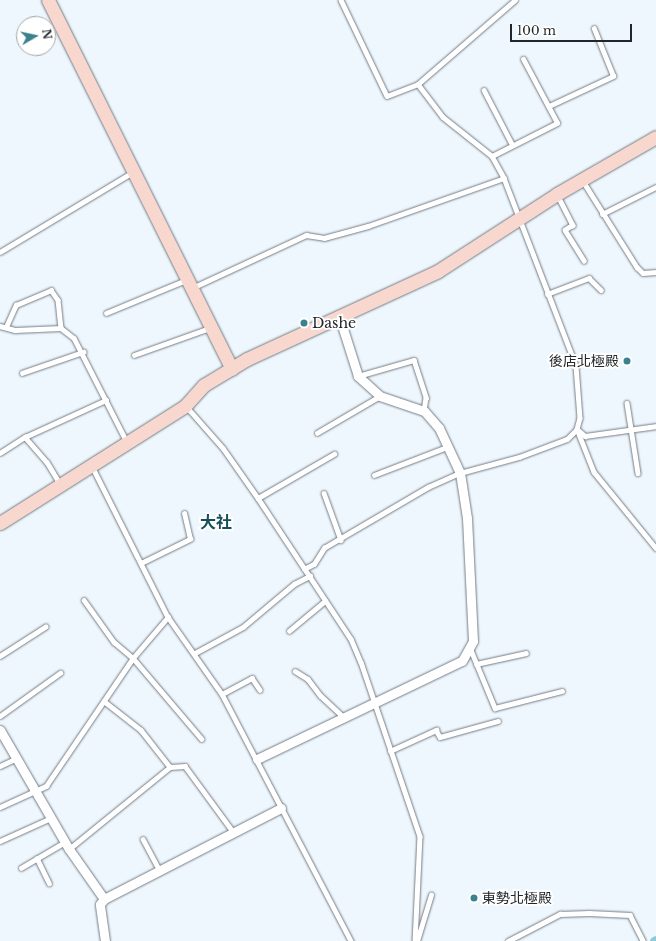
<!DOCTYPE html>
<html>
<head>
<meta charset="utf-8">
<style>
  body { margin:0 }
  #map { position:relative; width:656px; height:941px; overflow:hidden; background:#eff7fe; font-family:"Libre Baskerville","Noto Sans TC",serif }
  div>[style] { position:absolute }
  .canal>* { height:9px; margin:-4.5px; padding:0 4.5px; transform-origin:4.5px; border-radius:4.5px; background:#8bccdb }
  .roads { filter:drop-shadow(0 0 1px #747c84) drop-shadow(0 0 1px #747c84) }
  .lane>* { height:4.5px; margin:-2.25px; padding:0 2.25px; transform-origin:2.25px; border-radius:2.25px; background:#fff }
  .street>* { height:9px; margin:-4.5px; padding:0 4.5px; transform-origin:4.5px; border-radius:4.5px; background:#fff }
  .secondary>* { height:13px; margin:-6.5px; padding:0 6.5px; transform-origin:6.5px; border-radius:6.5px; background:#f8d8ce }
  .dots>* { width:11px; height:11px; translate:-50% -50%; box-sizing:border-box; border:2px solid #fff; border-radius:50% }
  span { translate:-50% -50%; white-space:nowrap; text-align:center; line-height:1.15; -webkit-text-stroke:3.5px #fff; paint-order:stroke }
  .poi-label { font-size:14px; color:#23272a }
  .left { translate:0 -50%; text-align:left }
  .right { translate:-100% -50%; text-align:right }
  .quarter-label { font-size:16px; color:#154f59; font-weight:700 }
  .north { position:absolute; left:16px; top:16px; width:40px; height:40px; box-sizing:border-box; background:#fff; border:1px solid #a7a9aa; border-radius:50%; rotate:81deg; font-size:11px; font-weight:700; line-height:16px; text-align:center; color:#23272a }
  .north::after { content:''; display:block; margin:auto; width:14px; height:18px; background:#3c818e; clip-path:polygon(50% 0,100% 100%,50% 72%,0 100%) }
  .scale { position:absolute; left:510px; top:24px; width:122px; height:18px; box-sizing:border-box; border:2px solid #23272a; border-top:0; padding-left:5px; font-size:12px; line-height:14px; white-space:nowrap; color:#23272a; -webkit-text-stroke:3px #fff; paint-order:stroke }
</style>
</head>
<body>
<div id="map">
  <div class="canal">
    <div style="left:654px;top:941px;width:2px;rotate:-27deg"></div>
  </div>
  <div class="roads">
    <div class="lane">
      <div style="left:341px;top:0;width:106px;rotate:64.4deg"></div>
      <div style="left:387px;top:96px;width:33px;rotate:-21deg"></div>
      <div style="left:418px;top:84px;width:128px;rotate:-40.9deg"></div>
      <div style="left:418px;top:84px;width:41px;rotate:52.9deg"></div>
      <div style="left:443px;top:117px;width:63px;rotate:38.5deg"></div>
      <div style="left:492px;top:156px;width:25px;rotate:61deg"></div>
      <div style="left:504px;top:178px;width:201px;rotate:69deg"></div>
      <div style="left:576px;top:366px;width:52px;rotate:85.6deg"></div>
      <div style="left:580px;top:418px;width:11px;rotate:105deg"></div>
      <div style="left:577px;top:429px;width:46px;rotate:68.4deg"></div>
      <div style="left:594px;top:472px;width:98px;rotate:50.8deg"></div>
      <div style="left:484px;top:90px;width:61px;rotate:62.6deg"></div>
      <div style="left:549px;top:106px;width:71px;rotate:-25.1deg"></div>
      <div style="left:613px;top:76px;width:51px;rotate:-112deg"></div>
      <div style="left:492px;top:156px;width:73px;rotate:-26.9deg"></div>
      <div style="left:557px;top:123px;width:72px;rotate:-118deg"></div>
      <div style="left:583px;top:181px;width:102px;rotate:57.9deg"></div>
      <div style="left:637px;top:267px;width:8px;rotate:45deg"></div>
      <div style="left:643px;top:273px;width:13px;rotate:-4deg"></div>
      <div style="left:558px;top:196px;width:33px;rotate:63deg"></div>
      <div style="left:573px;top:225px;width:9px;rotate:148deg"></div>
      <div style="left:565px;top:230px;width:36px;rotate:58deg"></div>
      <div style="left:602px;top:214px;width:60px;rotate:-26.6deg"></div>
      <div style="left:0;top:252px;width:155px;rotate:-31deg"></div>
      <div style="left:192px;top:288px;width:126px;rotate:-24.9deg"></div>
      <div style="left:306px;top:235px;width:18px;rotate:9deg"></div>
      <div style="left:324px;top:238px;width:46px;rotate:-15.3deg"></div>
      <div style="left:368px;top:226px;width:144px;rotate:-19.4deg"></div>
      <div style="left:547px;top:294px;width:45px;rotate:-20.9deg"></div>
      <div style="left:589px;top:278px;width:17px;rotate:45deg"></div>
      <div style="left:106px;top:313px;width:87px;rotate:-22.4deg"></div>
      <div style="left:0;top:326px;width:16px;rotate:15deg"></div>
      <div style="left:15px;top:330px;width:46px;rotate:-2.5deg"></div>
      <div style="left:61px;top:328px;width:16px;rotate:38deg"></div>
      <div style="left:74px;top:338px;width:114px;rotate:63deg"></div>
      <div style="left:6px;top:327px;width:24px;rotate:-66deg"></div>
      <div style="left:16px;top:305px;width:38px;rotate:-23deg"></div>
      <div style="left:51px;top:290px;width:12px;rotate:55deg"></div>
      <div style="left:58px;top:300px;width:28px;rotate:84deg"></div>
      <div style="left:134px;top:355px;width:81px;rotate:-19.6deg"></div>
      <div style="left:22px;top:373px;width:65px;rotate:-19deg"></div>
      <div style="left:358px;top:376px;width:58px;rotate:-15.9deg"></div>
      <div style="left:414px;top:360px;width:40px;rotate:72deg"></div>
      <div style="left:426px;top:398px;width:13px;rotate:99deg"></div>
      <div style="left:627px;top:403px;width:71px;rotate:81.1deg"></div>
      <div style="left:186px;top:406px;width:56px;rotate:48.6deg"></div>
      <div style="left:223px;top:448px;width:61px;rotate:55deg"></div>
      <div style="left:258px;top:498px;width:169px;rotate:56.6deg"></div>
      <div style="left:351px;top:639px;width:25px;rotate:67deg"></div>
      <div style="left:361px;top:662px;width:184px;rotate:71.3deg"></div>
      <div style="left:420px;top:836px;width:105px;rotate:92.7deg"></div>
      <div style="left:317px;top:433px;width:73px;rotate:-30.4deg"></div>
      <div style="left:25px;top:437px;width:33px;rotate:49deg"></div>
      <div style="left:47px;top:462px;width:23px;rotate:59deg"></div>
      <div style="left:0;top:453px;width:30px;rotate:-33deg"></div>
      <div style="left:25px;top:437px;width:89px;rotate:-24.6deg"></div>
      <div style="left:92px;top:466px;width:169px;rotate:63.3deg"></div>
      <div style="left:168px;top:617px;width:94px;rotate:55deg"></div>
      <div style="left:222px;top:694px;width:279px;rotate:62.4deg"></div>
      <div style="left:374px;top:475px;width:78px;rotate:-21deg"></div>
      <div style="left:324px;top:493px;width:50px;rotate:70.1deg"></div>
      <div style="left:258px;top:498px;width:88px;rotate:-30.1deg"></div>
      <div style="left:141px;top:563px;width:55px;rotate:-26.1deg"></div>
      <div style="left:190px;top:539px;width:26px;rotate:-103deg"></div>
      <div style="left:304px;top:569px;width:11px;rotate:-27deg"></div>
      <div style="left:314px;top:564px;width:19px;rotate:-58deg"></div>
      <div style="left:324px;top:548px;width:121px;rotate:-30.4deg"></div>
      <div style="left:428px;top:487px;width:35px;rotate:-24deg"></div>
      <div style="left:460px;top:473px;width:61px;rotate:-15.2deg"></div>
      <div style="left:519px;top:457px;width:51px;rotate:-20.6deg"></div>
      <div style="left:567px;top:439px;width:14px;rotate:-45deg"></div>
      <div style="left:577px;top:429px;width:11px;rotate:41deg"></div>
      <div style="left:585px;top:436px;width:72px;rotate:-8deg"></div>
      <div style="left:84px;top:600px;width:52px;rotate:54.5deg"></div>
      <div style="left:114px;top:642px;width:25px;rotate:40deg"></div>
      <div style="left:133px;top:658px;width:106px;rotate:49.6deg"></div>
      <div style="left:289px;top:631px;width:47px;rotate:-39.8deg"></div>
      <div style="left:471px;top:650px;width:63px;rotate:67.5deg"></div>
      <div style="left:495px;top:708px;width:69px;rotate:-14.2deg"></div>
      <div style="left:195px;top:653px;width:55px;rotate:-28.4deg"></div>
      <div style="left:243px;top:627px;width:67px;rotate:-40.1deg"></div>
      <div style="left:294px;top:584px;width:18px;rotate:-27deg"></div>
      <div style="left:0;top:656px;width:54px;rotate:-32.8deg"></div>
      <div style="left:476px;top:664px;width:51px;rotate:-12.4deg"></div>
      <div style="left:295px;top:671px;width:15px;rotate:32deg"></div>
      <div style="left:308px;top:679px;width:21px;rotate:53deg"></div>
      <div style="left:321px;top:696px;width:33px;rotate:43deg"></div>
      <div style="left:222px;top:694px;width:34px;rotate:-28deg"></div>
      <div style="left:252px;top:678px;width:14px;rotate:56deg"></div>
      <div style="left:104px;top:701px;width:47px;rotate:38.1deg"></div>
      <div style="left:141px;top:730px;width:47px;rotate:51.9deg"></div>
      <div style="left:170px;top:767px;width:15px;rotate:-4deg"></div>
      <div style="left:185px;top:766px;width:83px;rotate:53.8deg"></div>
      <div style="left:0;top:716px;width:74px;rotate:-35.6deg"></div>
      <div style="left:390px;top:751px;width:51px;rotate:-24.5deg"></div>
      <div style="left:436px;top:730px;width:8px;rotate:60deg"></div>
      <div style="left:440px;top:737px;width:60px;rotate:-15.4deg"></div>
      <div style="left:0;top:766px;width:19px;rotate:-25deg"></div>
      <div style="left:0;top:807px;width:51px;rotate:-24.5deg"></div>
      <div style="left:46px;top:786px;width:155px;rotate:-55.8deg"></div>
      <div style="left:133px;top:658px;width:54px;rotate:-49.5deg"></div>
      <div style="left:143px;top:839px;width:34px;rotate:62deg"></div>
      <div style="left:0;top:841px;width:56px;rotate:-24.3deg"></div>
      <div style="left:69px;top:849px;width:130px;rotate:-39.1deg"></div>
      <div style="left:37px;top:858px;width:28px;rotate:64deg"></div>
      <div style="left:21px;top:868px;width:51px;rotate:-30.6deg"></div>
      <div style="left:417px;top:941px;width:48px;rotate:-73.1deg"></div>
      <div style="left:508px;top:941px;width:59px;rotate:-27.4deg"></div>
      <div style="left:560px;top:914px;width:29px;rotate:-2deg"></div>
      <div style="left:589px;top:913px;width:41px;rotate:2.8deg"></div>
      <div style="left:630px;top:915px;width:29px;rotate:63deg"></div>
    </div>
    <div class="street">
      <div style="left:0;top:730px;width:138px;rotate:59.9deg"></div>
      <div style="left:69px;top:849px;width:61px;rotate:55deg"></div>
      <div style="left:257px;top:759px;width:227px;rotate:-25.6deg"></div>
      <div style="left:462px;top:661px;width:23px;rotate:-61deg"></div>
      <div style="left:473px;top:641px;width:123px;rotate:-92.8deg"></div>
      <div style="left:467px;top:518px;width:46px;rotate:-98.8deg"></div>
      <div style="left:460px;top:473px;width:50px;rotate:-115deg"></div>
      <div style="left:439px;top:428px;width:23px;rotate:-131deg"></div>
      <div style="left:424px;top:411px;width:46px;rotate:-161.2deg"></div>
      <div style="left:380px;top:396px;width:30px;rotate:-138deg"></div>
      <div style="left:358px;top:376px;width:63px;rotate:-107.6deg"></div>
      <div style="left:105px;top:941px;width:37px;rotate:-98deg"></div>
      <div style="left:100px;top:904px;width:6px;rotate:-51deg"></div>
      <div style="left:104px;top:899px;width:199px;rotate:-27.2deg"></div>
    </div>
    <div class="secondary">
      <div style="left:48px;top:0;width:412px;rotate:63.5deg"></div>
      <div style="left:0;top:523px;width:219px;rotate:-32.3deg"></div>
      <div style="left:185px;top:406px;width:28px;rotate:-48deg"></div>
      <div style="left:204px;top:385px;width:50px;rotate:-31.2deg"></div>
      <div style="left:247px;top:359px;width:210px;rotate:-24.7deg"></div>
      <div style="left:438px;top:271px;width:142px;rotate:-32.9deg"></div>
      <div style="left:557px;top:194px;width:114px;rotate:-29.9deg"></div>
    </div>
  </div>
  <div class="dots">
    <div style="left:304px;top:323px;background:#3c818e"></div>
    <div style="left:627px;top:361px;background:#3c818e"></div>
    <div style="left:474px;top:898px;background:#3c818e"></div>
  </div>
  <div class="poi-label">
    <span class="left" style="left:312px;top:323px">Dashe</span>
    <span class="right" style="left:619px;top:361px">後店北極殿</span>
    <span class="left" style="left:482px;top:898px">東勢北極殿</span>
  </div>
  <div class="quarter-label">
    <span style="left:216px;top:522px">大社</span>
  </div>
  <div class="north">N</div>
  <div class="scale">100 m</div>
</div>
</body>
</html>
